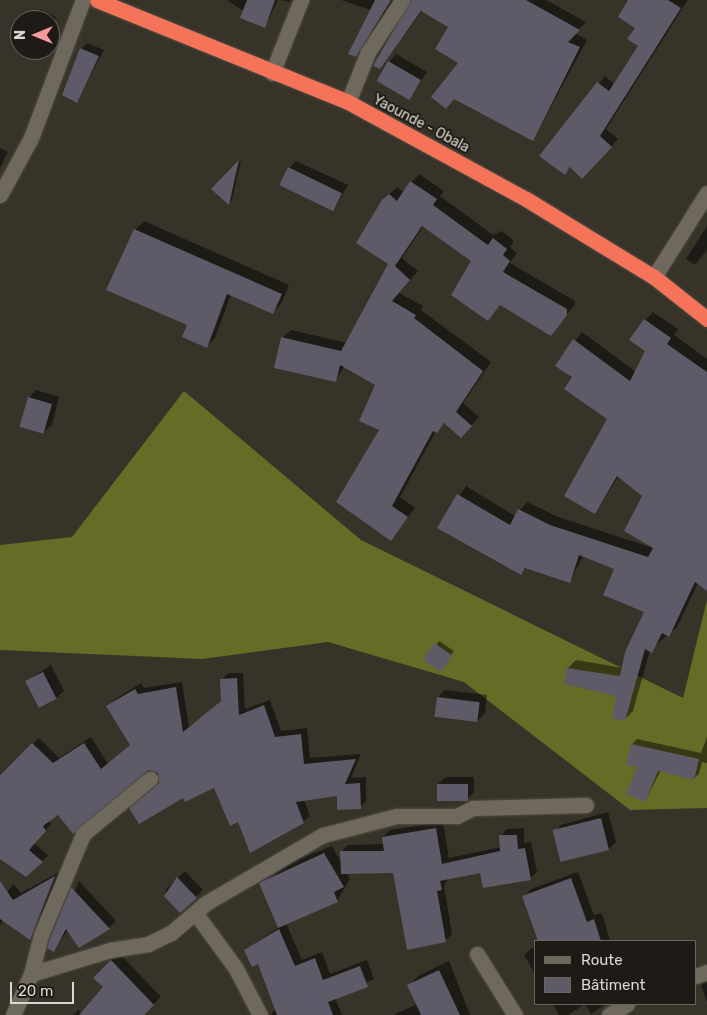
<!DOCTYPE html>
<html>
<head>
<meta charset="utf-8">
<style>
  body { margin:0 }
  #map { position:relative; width:707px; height:1015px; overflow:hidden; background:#383328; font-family:Rubik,sans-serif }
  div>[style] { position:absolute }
  .forest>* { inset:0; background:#656c26 }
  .shadow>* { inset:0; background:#0007; transform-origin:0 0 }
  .building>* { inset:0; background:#5e5a67; transform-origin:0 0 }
  .roads { filter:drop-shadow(0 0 1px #545046) drop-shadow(0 0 1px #545046) }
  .minor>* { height:15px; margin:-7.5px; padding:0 7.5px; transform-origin:7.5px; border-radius:7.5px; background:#6f695d }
  .highway>* { height:15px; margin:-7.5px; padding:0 7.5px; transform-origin:7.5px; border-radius:7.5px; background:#f57459 }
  span { translate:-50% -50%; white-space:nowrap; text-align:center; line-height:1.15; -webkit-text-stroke:4px #1e1b16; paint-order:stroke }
  .street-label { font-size:14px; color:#dad7d0 }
  .legend { position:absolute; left:534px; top:940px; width:162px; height:65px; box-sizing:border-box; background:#1e1b16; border:1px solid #696660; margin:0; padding:6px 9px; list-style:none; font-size:15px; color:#dad7d0 }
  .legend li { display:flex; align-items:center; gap:10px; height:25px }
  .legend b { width:25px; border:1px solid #696660 }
  .north { position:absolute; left:10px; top:10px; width:50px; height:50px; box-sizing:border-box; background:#1e1b16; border:1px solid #696660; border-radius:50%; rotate:270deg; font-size:14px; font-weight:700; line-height:20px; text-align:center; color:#dad7d0 }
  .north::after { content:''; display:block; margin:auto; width:18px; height:22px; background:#f59b9b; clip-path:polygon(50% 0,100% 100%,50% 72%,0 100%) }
  .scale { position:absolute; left:10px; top:982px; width:64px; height:22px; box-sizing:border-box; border:2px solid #dad7d0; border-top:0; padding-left:6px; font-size:15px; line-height:18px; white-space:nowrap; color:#dad7d0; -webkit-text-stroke:4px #1e1b16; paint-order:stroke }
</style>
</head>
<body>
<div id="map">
  <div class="forest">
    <div style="clip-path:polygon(184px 391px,361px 540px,683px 698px,707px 600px,707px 808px,630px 810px,464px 682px,328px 642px,202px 659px,0 650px,0 545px,72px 537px)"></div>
  </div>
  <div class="shadow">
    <div style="clip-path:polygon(227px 0,278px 0,265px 26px)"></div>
    <div style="clip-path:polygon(281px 0,291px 0,289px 2px)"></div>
    <div style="clip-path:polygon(341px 0,394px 0,355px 56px,371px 10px)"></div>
    <div style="clip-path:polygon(411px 0,546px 0,586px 22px,575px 33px,587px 40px,533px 140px,460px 63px,450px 26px,423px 10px,380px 68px)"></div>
    <div style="clip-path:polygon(630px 0,688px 0,606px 129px,618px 139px,589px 171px,571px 167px,565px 174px,541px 156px,605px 76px,614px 84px,639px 46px)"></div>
    <div style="clip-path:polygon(40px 9px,56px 17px,50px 29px,50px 20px,31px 20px)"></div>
    <div style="clip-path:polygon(87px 43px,104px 50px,76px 102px,81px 49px)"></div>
    <div style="clip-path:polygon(396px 54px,427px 72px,409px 98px,389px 62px)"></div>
    <div style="clip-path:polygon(0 148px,8px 152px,0 168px)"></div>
    <div style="clip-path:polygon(241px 160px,232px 200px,229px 203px,213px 189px)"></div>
    <div style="clip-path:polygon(296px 161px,348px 185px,334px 209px,289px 168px)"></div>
    <div style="clip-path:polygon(419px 174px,444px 191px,440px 196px,493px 235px,502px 231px,514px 241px,510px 247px,517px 253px,510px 263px,575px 301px,575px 305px,550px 334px,501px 304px,488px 320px,473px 261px,424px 225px,402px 258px,418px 271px,399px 293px,423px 306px,421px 310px,491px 362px,463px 403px,479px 417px,469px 428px,445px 423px,436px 431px,400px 497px,415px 508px,391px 539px,377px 384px,345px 366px,335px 381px,282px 338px,291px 330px,347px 343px,390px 264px,383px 201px,397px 187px,404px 192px)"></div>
    <div style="clip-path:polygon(144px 221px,289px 285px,281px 304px,272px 313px,231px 294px,215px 338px,207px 346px,135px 230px)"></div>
    <div style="clip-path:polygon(707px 226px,707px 250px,695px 265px,686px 259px)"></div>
    <div style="clip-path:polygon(653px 312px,678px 329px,674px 335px,707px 359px,707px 577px,698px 583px,677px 627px,650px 650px,633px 711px,625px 719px,618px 695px,565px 683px,568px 668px,576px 660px,623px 668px,645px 612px,616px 569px,584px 555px,569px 582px,527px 567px,521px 573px,439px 528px,466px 486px,515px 516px,527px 502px,558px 517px,653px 548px,644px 495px,619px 476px,595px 513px,609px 418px,574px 376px,557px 365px,582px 332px,636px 372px,647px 351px,645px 320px)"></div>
    <div style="clip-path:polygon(36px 390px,59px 397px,52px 425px,44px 432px,29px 398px)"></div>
    <div style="left:439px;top:641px;width:18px;height:23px;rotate:34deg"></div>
    <div style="clip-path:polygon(51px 665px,64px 691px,56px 698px,26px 682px)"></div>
    <div style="clip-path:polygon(228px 673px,243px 673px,245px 709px,270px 700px,281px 731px,307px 728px,310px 758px,361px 754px,351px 778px,366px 777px,366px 801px,360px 807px,338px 794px,304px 800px,310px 816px,303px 822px,239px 820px,215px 786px,183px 796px,160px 782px,159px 773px,149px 768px,49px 820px,51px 824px,34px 843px,48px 855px,42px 861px,0 857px,0 774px,39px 738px,59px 758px,91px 737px,108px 764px,131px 744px,108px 707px,114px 700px,141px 683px,144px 688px,182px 682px,189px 727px,223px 701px,222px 680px)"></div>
    <div style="clip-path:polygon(445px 690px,487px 695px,485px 713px,477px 721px,438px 697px)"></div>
    <div style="clip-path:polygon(707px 737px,707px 763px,702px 762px,699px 774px,694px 778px,661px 770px,645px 801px,632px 744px,637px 739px,701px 753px)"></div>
    <div style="clip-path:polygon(446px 777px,474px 777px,474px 792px,467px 799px,438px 784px)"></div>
    <div style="clip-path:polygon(608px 812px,616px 842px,609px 849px,562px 862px,554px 832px,561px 825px)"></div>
    <div style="clip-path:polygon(443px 822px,449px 858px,501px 847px,501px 836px,507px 829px,524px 828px,524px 843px,531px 842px,537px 872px,530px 878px,481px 872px,448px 879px,444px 886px,452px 934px,445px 941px,394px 872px,346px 872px,350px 879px,337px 901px,286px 923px,302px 960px,322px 952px,330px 974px,367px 960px,374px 979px,335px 998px,342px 1015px,271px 1015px,276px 1008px,258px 963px,245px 950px,279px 927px,261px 885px,292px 862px,332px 846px,342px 864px,341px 852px,348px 845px,384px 844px,383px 837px,390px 830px)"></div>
    <div style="clip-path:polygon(61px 871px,30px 938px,4px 920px,0 925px,0 899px,14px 884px,21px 893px)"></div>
    <div style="clip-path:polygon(185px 871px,203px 890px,180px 911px,165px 896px,166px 889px)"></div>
    <div style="clip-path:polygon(578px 872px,594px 915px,602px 913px,610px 941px,539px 941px,523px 897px,531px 889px)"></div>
    <div style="clip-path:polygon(79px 881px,116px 921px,109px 928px,68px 930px,54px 950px,49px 948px)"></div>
    <div style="clip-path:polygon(536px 945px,536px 976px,524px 955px)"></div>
    <div style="clip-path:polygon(119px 953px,161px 997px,142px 1015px,73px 1015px,78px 1010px,82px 1013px,105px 987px,95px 978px)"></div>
    <div style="clip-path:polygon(449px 961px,470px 1015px,393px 1015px,417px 1004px,409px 986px,418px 976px)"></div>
    <div style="clip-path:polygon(707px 979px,707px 1002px,701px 986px)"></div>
    <div style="clip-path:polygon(553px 1004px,585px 1004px,568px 1015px,559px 1015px)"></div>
    <div style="clip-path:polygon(585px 1004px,606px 1004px,591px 1014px)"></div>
  </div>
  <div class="building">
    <div style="clip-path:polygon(247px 0,275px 0,265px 28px,240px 18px)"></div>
    <div style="clip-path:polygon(375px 0,391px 0,356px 57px,348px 54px)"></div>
    <div style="clip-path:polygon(411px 0,526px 0,580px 30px,568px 42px,580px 47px,533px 141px,454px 99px,446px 109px,431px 97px,458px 63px,435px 49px,448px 27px,421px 11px,380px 69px,373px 66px)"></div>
    <div style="clip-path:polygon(628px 0,668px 0,681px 8px,600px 136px,612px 147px,582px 179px,570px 167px,565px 175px,539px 156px,597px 82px,609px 91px,638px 46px,627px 39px,635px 28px,618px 17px)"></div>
    <div style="clip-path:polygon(80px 48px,99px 56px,77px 103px,62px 95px)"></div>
    <div style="left:388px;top:61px;width:38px;height:23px;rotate:30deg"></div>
    <div style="clip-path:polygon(239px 160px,229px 205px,211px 189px)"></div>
    <div style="left:288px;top:167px;width:60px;height:20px;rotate:26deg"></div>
    <div style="clip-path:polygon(410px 181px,437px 199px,433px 205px,485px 243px,488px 245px,493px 238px,507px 249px,503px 255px,510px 261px,503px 272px,567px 309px,567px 315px,551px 336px,500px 305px,488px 321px,451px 295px,471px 261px,422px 226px,395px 266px,410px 280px,392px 301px,416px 315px,414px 318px,483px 371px,456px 412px,472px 426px,461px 438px,444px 423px,437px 433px,433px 431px,392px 506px,408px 517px,391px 541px,336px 502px,379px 430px,359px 421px,375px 385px,340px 365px,336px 382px,274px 368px,281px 337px,341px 351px,388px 264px,356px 243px,382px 200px,389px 194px,397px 201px)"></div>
    <div style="clip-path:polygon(134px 229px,282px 294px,273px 314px,227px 294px,207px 348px,182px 337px,187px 325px,106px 290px)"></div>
    <div style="clip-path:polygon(644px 319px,671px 338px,667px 344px,707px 372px,707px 591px,695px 582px,669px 637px,662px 633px,652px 653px,645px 649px,625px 721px,612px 718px,616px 696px,564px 684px,566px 668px,620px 676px,625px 652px,644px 612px,603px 595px,614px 569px,579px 555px,570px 583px,525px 568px,521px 575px,437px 528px,457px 494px,510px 525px,518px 509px,550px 525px,648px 557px,653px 548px,624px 531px,642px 496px,617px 476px,595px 514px,564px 496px,607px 419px,564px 389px,572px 377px,555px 366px,573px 339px,630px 381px,645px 351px,629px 340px)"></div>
    <div style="left:28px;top:397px;width:25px;height:31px;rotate:16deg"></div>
    <div style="left:434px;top:643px;width:22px;height:20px;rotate:34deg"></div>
    <div style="left:43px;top:672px;width:30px;height:20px;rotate:63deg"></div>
    <div style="clip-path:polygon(237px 678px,239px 715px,264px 705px,275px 737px,301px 734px,304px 764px,356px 759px,345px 784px,360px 783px,361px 809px,337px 810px,337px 796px,296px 802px,304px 823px,250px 853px,238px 822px,230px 826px,214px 788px,185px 802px,183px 798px,139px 824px,129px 808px,159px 783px,158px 773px,149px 770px,73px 834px,58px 815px,43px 826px,46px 831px,29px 850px,43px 862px,26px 877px,0 859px,0 775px,32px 743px,53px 763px,84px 743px,101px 769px,130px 745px,106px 706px,135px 689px,138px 694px,176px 687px,183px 732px,221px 701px,220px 679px)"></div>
    <div style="left:437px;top:697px;width:43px;height:20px;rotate:7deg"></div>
    <div style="clip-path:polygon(631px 744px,699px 759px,694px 780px,658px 771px,645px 802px,626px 794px,637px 767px,626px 765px)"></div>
    <div style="left:437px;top:784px;width:31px;height:17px"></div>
    <div style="left:601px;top:818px;width:33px;height:50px;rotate:76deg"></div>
    <div style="clip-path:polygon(436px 828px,442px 864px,500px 851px,499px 835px,517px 835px,518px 849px,525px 848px,531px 880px,483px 888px,480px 873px,440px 881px,442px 890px,437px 891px,446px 942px,407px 950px,393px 873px,341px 874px,340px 851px,384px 851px,382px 837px)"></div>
    <div style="clip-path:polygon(324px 853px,344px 887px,334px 892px,338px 902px,278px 928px,259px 883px)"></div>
    <div style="clip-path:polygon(55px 876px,30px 940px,0 919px,0 881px,13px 900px)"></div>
    <div style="clip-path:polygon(177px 877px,197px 898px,180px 913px,164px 896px)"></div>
    <div style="clip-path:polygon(571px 878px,587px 922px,594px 919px,601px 941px,538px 941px,522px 896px)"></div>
    <div style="clip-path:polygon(71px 887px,110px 929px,79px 948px,66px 929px,54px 952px,47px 948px,50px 938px)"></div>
    <div style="clip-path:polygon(279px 929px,295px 966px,315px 958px,323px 980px,360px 966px,368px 987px,328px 1002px,333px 1015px,277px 1015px,258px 964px,252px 967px,244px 950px)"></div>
    <div style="clip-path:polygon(111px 960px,154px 1005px,144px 1015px,79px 1015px,103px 987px,93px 978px)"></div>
    <div style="clip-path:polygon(439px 970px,460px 1015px,421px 1015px,407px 985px)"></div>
  </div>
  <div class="roads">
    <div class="minor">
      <div style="left:272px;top:73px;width:79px;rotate:-68.3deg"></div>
      <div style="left:348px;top:102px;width:54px;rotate:-68.2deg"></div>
      <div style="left:368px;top:52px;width:62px;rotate:-56.8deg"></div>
      <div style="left:0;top:195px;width:65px;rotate:-61.5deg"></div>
      <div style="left:31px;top:138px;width:147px;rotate:-69.4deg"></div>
      <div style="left:654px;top:277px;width:99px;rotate:-57.8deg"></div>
      <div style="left:196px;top:914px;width:66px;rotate:53.7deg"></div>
      <div style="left:235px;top:967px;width:54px;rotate:62.5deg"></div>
      <div style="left:477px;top:954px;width:72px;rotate:58.1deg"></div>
      <div style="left:31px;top:974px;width:40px;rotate:-75.6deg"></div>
      <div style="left:41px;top:935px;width:109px;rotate:-67.4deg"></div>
      <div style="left:83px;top:834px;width:87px;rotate:-39.4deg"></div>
      <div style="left:696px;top:976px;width:12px;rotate:-20deg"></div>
      <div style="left:13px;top:1015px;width:45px;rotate:-66.3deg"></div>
      <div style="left:31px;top:974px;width:83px;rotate:-16.9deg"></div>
      <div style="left:110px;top:950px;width:38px;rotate:-9deg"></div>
      <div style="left:148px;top:944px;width:25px;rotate:-26deg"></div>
      <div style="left:171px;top:933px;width:46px;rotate:-40.6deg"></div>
      <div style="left:206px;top:903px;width:135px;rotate:-30.2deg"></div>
      <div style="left:323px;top:835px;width:76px;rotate:-14.4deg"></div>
      <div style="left:397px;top:816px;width:60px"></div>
      <div style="left:457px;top:816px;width:18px;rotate:-27deg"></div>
      <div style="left:473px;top:808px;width:113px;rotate:-1.5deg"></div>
      <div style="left:609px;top:1015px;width:21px;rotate:-31deg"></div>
    </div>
    <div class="highway">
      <div style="left:97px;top:0;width:271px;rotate:22.1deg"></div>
      <div style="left:348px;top:102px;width:203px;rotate:28.6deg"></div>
      <div style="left:526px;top:199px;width:150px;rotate:31.4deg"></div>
      <div style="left:654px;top:277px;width:68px;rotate:38.4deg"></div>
    </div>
  </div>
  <div class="street-label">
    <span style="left:421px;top:124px;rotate:28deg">Yaounde - Obala</span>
  </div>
  <ul class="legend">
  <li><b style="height:6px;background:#6f695d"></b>Route</li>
  <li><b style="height:14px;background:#5e5a67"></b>Bâtiment</li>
  </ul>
  <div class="north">N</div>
  <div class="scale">20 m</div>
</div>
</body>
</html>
